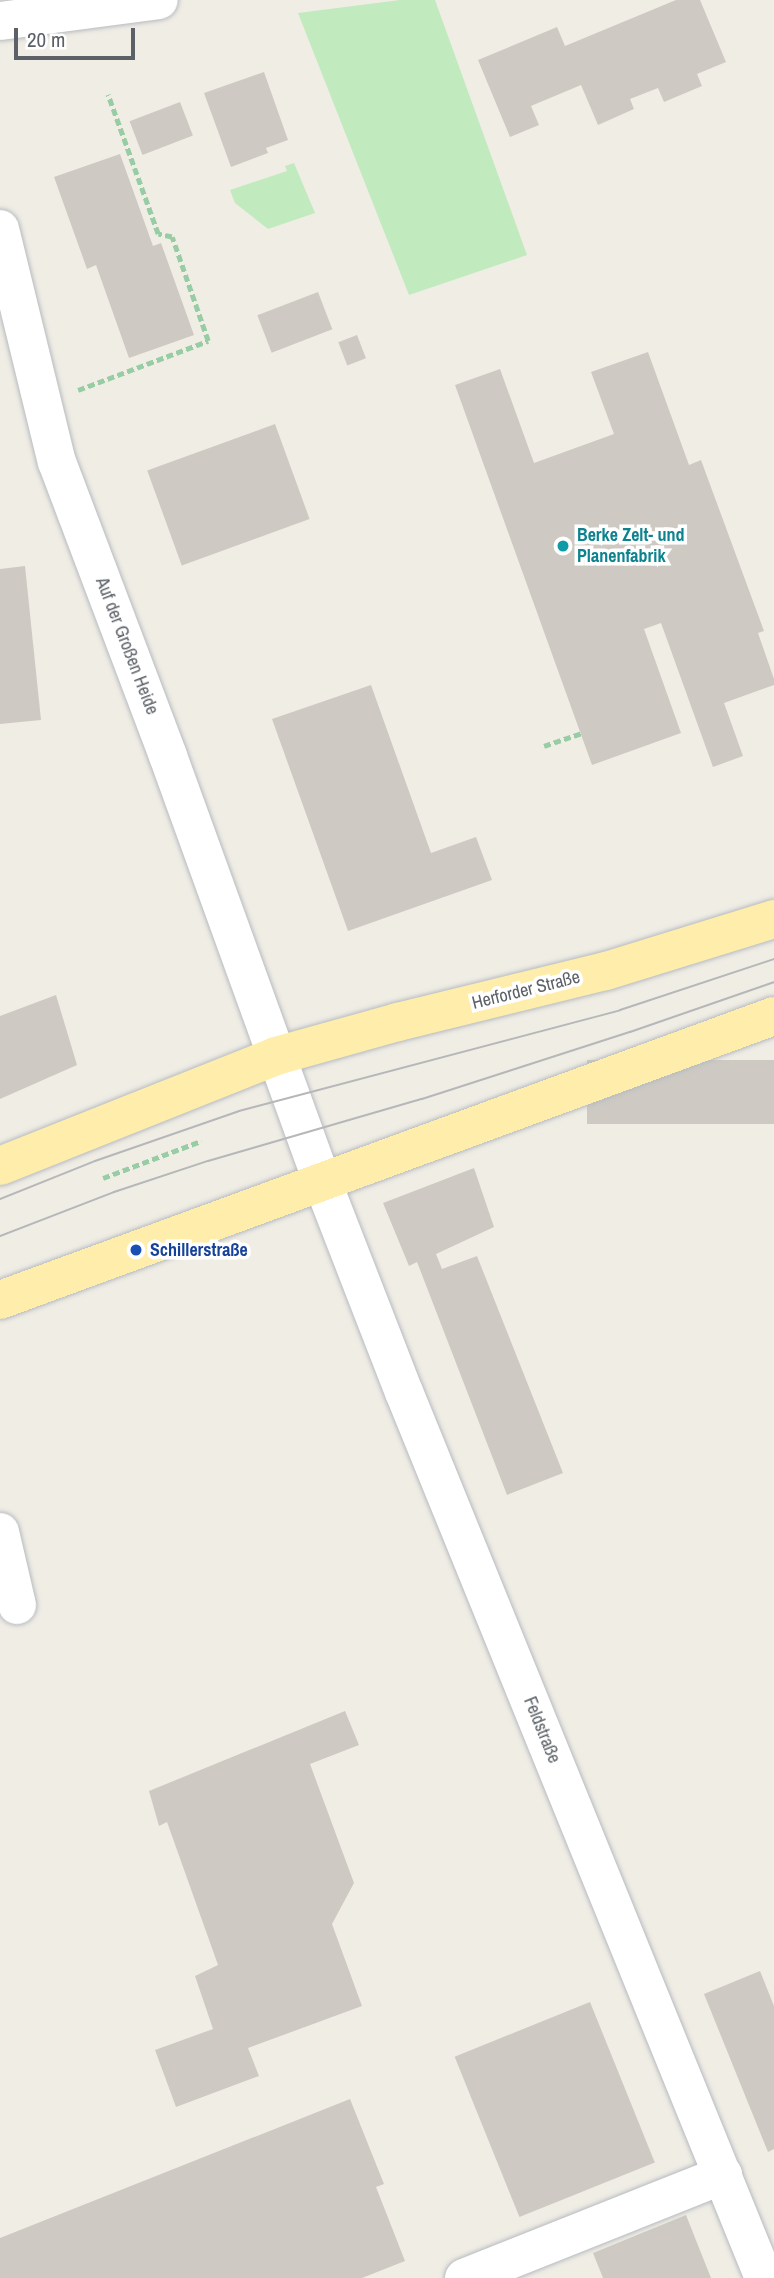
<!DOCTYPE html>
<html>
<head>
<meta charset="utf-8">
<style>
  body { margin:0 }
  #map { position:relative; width:774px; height:2278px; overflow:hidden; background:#f0ede5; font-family:"Archivo Narrow",sans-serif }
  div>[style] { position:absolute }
  .green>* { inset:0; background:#c1eabf }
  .building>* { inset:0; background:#cecac3; transform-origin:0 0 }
  .path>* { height:4.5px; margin-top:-2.25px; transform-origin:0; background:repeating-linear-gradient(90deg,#97cca4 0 7px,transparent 0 10.5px) }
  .roads { filter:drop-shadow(0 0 2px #b7bbc0) drop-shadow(0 0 2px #b7bbc0) }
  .minor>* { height:38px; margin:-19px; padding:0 19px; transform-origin:19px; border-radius:19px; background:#fff }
  .major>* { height:38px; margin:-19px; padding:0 19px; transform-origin:19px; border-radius:19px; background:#ffeeab }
  .tram>* { height:2px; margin:-1px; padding:0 1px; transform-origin:1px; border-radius:1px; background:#b6b7b8 }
  .dots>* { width:19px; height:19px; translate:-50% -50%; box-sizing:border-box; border:4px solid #fff; border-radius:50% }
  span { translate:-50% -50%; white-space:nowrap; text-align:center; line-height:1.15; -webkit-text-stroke:7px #fff; paint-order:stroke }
  .culture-label { font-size:18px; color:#0d838f; font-weight:700 }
  .left { translate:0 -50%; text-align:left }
  .street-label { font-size:18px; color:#5c6167 }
  .transit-label { font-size:18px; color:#164399; font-weight:700 }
  .scale { position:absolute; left:14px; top:28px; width:121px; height:32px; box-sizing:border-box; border:4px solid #5c6167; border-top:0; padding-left:9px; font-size:21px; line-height:24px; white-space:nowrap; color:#5c6167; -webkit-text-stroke:5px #fff; paint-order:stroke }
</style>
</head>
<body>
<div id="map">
  <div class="green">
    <div style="clip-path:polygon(400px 0,435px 0,527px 255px,409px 295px,298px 13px)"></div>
    <div style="clip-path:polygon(294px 163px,315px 213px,268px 229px,235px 203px,230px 190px,287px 171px,285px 166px)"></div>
  </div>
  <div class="building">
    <div style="clip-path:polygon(676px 0,700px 0,726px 62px,697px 74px,702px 86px,664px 102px,658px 88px,630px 99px,634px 109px,598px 125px,581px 85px,531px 106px,539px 125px,510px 137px,478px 60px,557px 27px,565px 46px)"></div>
    <div style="clip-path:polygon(264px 72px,288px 140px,266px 148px,268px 153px,231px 167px,204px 93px)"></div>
    <div style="left:180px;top:102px;width:36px;height:54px;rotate:69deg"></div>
    <div style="clip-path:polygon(120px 154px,153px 246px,161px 243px,194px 335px,129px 358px,96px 265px,87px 269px,54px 177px)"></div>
    <div style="left:318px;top:292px;width:40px;height:65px;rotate:69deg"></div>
    <div style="left:357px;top:335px;width:25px;height:20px;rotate:69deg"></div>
    <div style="clip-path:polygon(648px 352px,689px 465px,701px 460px,764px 631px,758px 633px,774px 679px,774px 685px,724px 703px,743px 756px,713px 767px,661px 623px,644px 629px,681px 733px,592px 765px,455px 385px,500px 369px,534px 463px,614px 434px,591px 372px)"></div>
    <div style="left:275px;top:424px;width:101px;height:136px;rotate:70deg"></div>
    <div style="clip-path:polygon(25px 566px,41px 720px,0 724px,0 569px)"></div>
    <div style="clip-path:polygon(371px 685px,431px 853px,476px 837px,492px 880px,348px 931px,272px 719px)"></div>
    <div style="clip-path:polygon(56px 995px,77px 1065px,0 1099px,0 1016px)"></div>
    <div style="left:774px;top:1060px;width:64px;height:187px;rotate:90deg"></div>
    <div style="clip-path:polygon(474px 1168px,494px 1227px,436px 1254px,442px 1269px,477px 1256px,563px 1473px,507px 1495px,417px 1262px,409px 1266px,383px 1203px)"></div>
    <div style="clip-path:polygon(345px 1711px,359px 1745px,310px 1764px,354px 1883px,332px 1924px,362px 2006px,248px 2048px,259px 2076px,176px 2107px,155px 2050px,213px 2029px,195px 1976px,218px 1965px,167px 1822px,159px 1826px,149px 1791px)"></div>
    <div style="clip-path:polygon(760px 1971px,774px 2006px,774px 2149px,768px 2152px,704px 1994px)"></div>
    <div style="left:590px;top:2002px;width:173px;height:146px;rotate:68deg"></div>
    <div style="clip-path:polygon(350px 2099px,384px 2184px,376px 2187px,405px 2261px,362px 2278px,0 2278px,0 2238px)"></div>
    <div style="clip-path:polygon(686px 2215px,711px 2278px,603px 2278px,593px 2253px)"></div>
  </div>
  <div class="path">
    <div style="left:78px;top:390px;width:139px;rotate:-20.7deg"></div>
    <div style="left:208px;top:341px;width:110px;rotate:-109.1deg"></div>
    <div style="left:172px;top:237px;width:14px;rotate:-168deg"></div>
    <div style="left:158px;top:234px;width:148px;rotate:-109.8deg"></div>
    <div style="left:544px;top:746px;width:39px;rotate:-19deg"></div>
    <div style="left:103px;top:1178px;width:105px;rotate:-20.7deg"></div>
  </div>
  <div class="roads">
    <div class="minor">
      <div style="left:0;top:21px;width:160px;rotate:-7.5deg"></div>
      <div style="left:0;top:229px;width:240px;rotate:76.3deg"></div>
      <div style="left:57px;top:462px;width:314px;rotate:69.3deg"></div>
      <div style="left:168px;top:756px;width:452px;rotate:70.1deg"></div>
      <div style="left:322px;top:1181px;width:226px;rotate:68.8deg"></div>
      <div style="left:404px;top:1392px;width:956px;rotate:67.89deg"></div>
      <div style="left:0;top:1532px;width:75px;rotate:76.9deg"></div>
      <div style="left:464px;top:2278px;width:279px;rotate:-21.7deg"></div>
    </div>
    <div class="major">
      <div style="left:0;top:1166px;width:297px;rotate:-21.7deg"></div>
      <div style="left:276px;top:1056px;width:127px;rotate:-15.6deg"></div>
      <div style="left:398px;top:1022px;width:214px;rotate:-13.8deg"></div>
      <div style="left:606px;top:971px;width:176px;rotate:-17.2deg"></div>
      <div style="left:0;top:1300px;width:824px;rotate:-20.15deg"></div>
    </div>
  </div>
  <div class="tram">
    <div style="left:0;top:1199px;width:102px;rotate:-21.8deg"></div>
    <div style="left:95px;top:1161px;width:152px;rotate:-19.1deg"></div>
    <div style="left:239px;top:1111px;width:394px;rotate:-14.8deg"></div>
    <div style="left:620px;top:1010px;width:162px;rotate:-18.3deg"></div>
    <div style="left:0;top:1236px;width:122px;rotate:-21.1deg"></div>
    <div style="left:114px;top:1192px;width:99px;rotate:-18.3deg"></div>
    <div style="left:208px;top:1161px;width:223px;rotate:-16.2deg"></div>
    <div style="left:422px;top:1099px;width:219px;rotate:-17.9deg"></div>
    <div style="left:630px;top:1032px;width:152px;rotate:-19.1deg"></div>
  </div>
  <div class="dots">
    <div style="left:563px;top:546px;background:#0f9aa8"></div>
    <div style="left:136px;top:1250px;background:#1a4fb4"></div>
  </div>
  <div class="culture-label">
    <span class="left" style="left:577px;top:546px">Berke Zelt- und<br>Planenfabrik</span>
  </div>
  <div class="street-label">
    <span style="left:127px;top:646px;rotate:69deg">Auf der Großen Heide</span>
    <span style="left:526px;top:990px;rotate:-14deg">Herforder Straße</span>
    <span style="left:542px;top:1730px;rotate:68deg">Feldstraße</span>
  </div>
  <div class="transit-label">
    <span class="left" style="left:150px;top:1250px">Schillerstraße</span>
  </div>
  <div class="scale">20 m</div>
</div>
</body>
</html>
